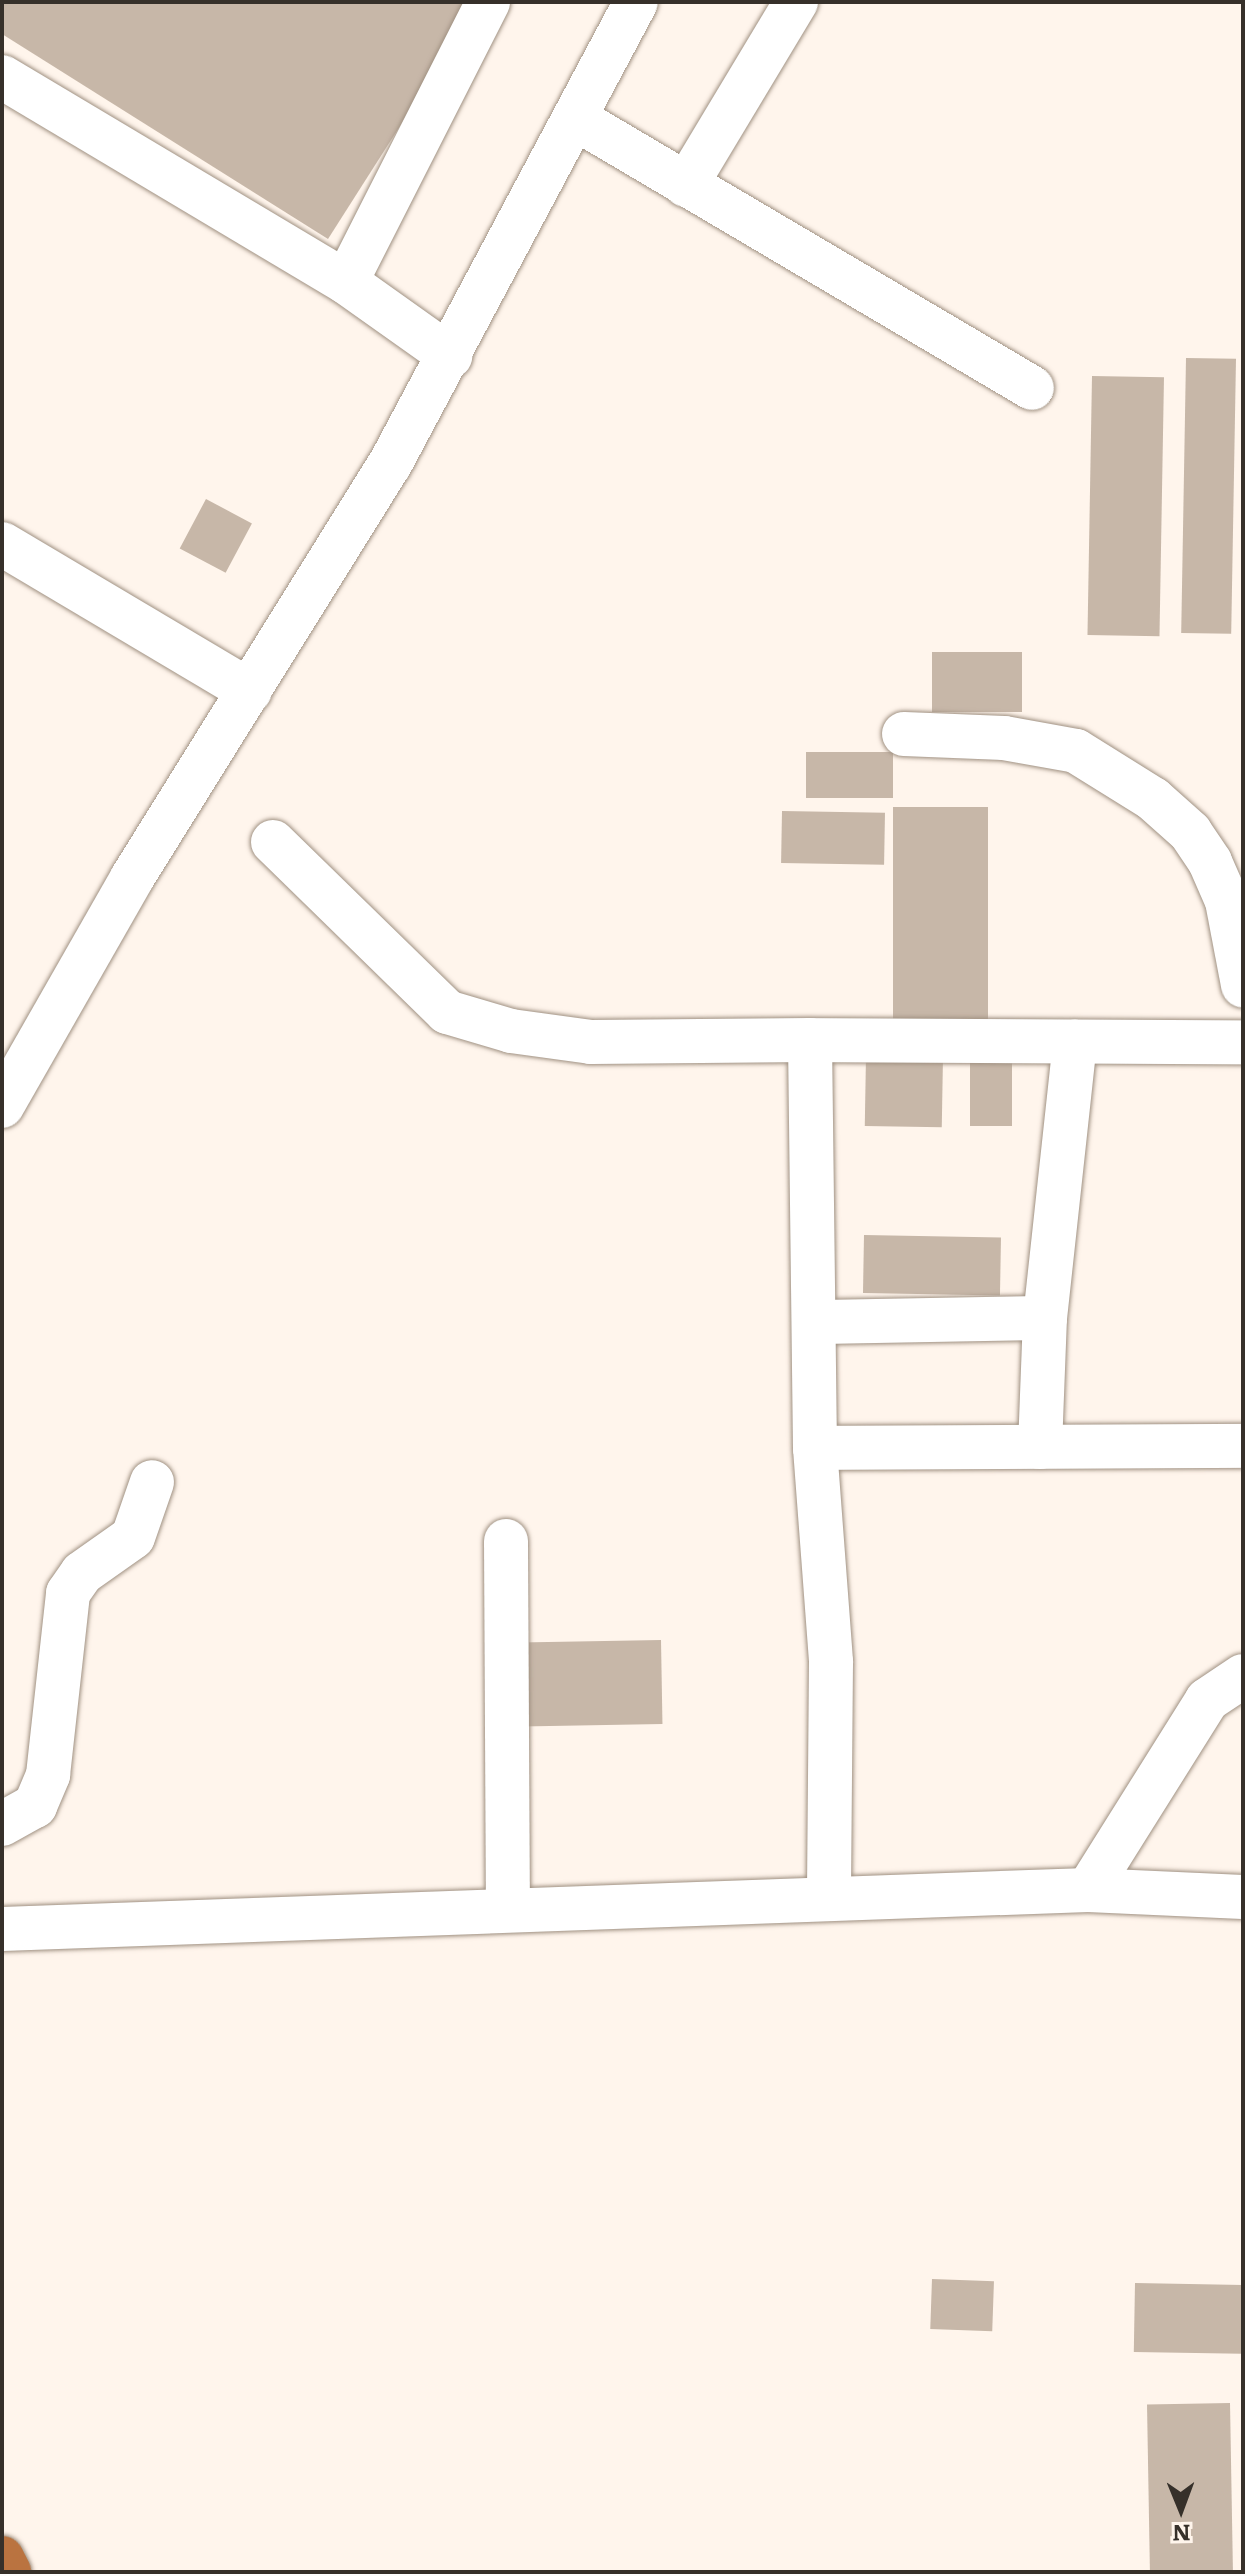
<!DOCTYPE html>
<html>
<head>
<meta charset="utf-8">
<style>
  body { margin:0 }
  #map { position:relative; width:1245px; height:2574px; overflow:hidden; background:#fff5ec; font-family:Literata,serif }
  div>[style] { position:absolute }
  .building>* { inset:0; background:#c7b7a8; transform-origin:0 0 }
  .roads { filter:drop-shadow(0 0 2px #a09182) drop-shadow(0 0 2px #a09182) }
  .minor>* { height:44px; margin:-22px; padding:0 22px; transform-origin:22px; border-radius:22px; background:#fff }
  .highway>* { height:44px; margin:-22px; padding:0 22px; transform-origin:22px; border-radius:22px; background:#ba7340 }
  span { translate:-50% -50%; white-space:nowrap; text-align:center; line-height:1.15; -webkit-text-stroke:7px #fff5ec; paint-order:stroke }
  .frame { position:absolute; inset:0; border:4px solid #36302a; pointer-events:none }
  .north { position:absolute; left:1141px; top:2470px; width:80px; height:80px; -webkit-text-stroke:6px #fff5ec; paint-order:stroke; rotate:179deg; font-size:22px; font-weight:700; line-height:32px; text-align:center; color:#36302a }
  .north::after { content:''; display:block; margin:auto; width:28px; height:36px; background:#36302a; clip-path:polygon(50% 0,100% 100%,50% 72%,0 100%) }
</style>
</head>
<body>
<div id="map">
  <div class="building">
    <div style="clip-path:polygon(2px 2px,479px 2px,328px 239px,2px 34px)"></div>
    <div style="left:1186px;top:358px;width:50px;height:275px;rotate:1deg"></div>
    <div style="left:1092px;top:376px;width:72px;height:259px;rotate:1deg"></div>
    <div style="left:206px;top:499px;width:52px;height:56px;rotate:28deg"></div>
    <div style="left:932px;top:652px;width:90px;height:60px"></div>
    <div style="left:806px;top:752px;width:87px;height:46px"></div>
    <div style="left:893px;top:807px;width:95px;height:233px"></div>
    <div style="left:782px;top:811px;width:103px;height:52px;rotate:1deg"></div>
    <div style="left:866px;top:1056px;width:77px;height:70px;rotate:1deg"></div>
    <div style="left:970px;top:1056px;width:42px;height:70px"></div>
    <div style="left:864px;top:1235px;width:137px;height:58px;rotate:1deg"></div>
    <div style="left:661px;top:1640px;width:84px;height:141px;rotate:89deg"></div>
    <div style="left:932px;top:2279px;width:62px;height:50px;rotate:2deg"></div>
    <div style="left:1135px;top:2283px;width:108px;height:69px;rotate:1deg"></div>
    <div style="left:1230px;top:2403px;width:169px;height:83px;rotate:89deg"></div>
  </div>
  <div class="roads">
    <div class="minor">
      <div style="left:2px;top:77px;width:400px;rotate:30.8deg"></div>
      <div style="left:346px;top:282px;width:128px;rotate:35.4deg"></div>
      <div style="left:578px;top:120px;width:527px;rotate:30.55deg"></div>
      <div style="left:686px;top:185px;width:214px;rotate:-59deg"></div>
      <div style="left:346px;top:282px;width:314px;rotate:-63.1deg"></div>
      <div style="left:2px;top:544px;width:288px;rotate:30.7deg"></div>
      <div style="left:904px;top:734px;width:100px;rotate:2.3deg"></div>
      <div style="left:1004px;top:738px;width:73px;rotate:10.2deg"></div>
      <div style="left:1076px;top:751px;width:91px;rotate:31.9deg"></div>
      <div style="left:1153px;top:799px;width:50px;rotate:41.7deg"></div>
      <div style="left:1190px;top:832px;width:36px;rotate:56deg"></div>
      <div style="left:1210px;top:862px;width:43px;rotate:66.4deg"></div>
      <div style="left:1227px;top:901px;width:86px;rotate:79.2deg"></div>
      <div style="left:273px;top:842px;width:243px;rotate:44.3deg"></div>
      <div style="left:447px;top:1012px;width:67px;rotate:16.5deg"></div>
      <div style="left:511px;top:1031px;width:81px;rotate:7.8deg"></div>
      <div style="left:591px;top:1042px;width:219px;rotate:-0.5deg"></div>
      <div style="left:810px;top:1040px;width:408px;rotate:89.3deg"></div>
      <div style="left:815px;top:1448px;width:215px;rotate:85.7deg"></div>
      <div style="left:831px;top:1662px;width:237px;rotate:90.5deg"></div>
      <div style="left:810px;top:1040px;width:433px;rotate:0.3deg"></div>
      <div style="left:2px;top:1106px;width:262px;rotate:-60.3deg"></div>
      <div style="left:132px;top:878px;width:488px;rotate:-58.1deg"></div>
      <div style="left:390px;top:464px;width:523px;rotate:-61.97deg"></div>
      <div style="left:816px;top:1322px;width:229px;rotate:-1deg"></div>
      <div style="left:1040px;top:1447px;width:129px;rotate:-87.8deg"></div>
      <div style="left:1045px;top:1318px;width:278px;rotate:-83.8deg"></div>
      <div style="left:815px;top:1448px;width:428px;rotate:-0.3deg"></div>
      <div style="left:506px;top:1541px;width:365px;rotate:89.7deg"></div>
      <div style="left:2px;top:1824px;width:38px;rotate:-29deg"></div>
      <div style="left:35px;top:1806px;width:34px;rotate:-67deg"></div>
      <div style="left:48px;top:1775px;width:183px;rotate:-83.7deg"></div>
      <div style="left:68px;top:1593px;width:24px;rotate:-55deg"></div>
      <div style="left:82px;top:1573px;width:62px;rotate:-35.2deg"></div>
      <div style="left:133px;top:1537px;width:58px;rotate:-70.9deg"></div>
      <div style="left:1088px;top:1890px;width:224px;rotate:-57.9deg"></div>
      <div style="left:1207px;top:1700px;width:43px;rotate:-33.7deg"></div>
      <div style="left:2px;top:1929px;width:1087px;rotate:-2.06deg"></div>
      <div style="left:1088px;top:1890px;width:155px;rotate:2.6deg"></div>
    </div>
    <div class="highway">
      <div style="left:2px;top:2558px;width:16px;rotate:63deg"></div>
    </div>
  </div>
  <div class="frame"></div>
  <div class="north">N</div>
</div>
</body>
</html>
